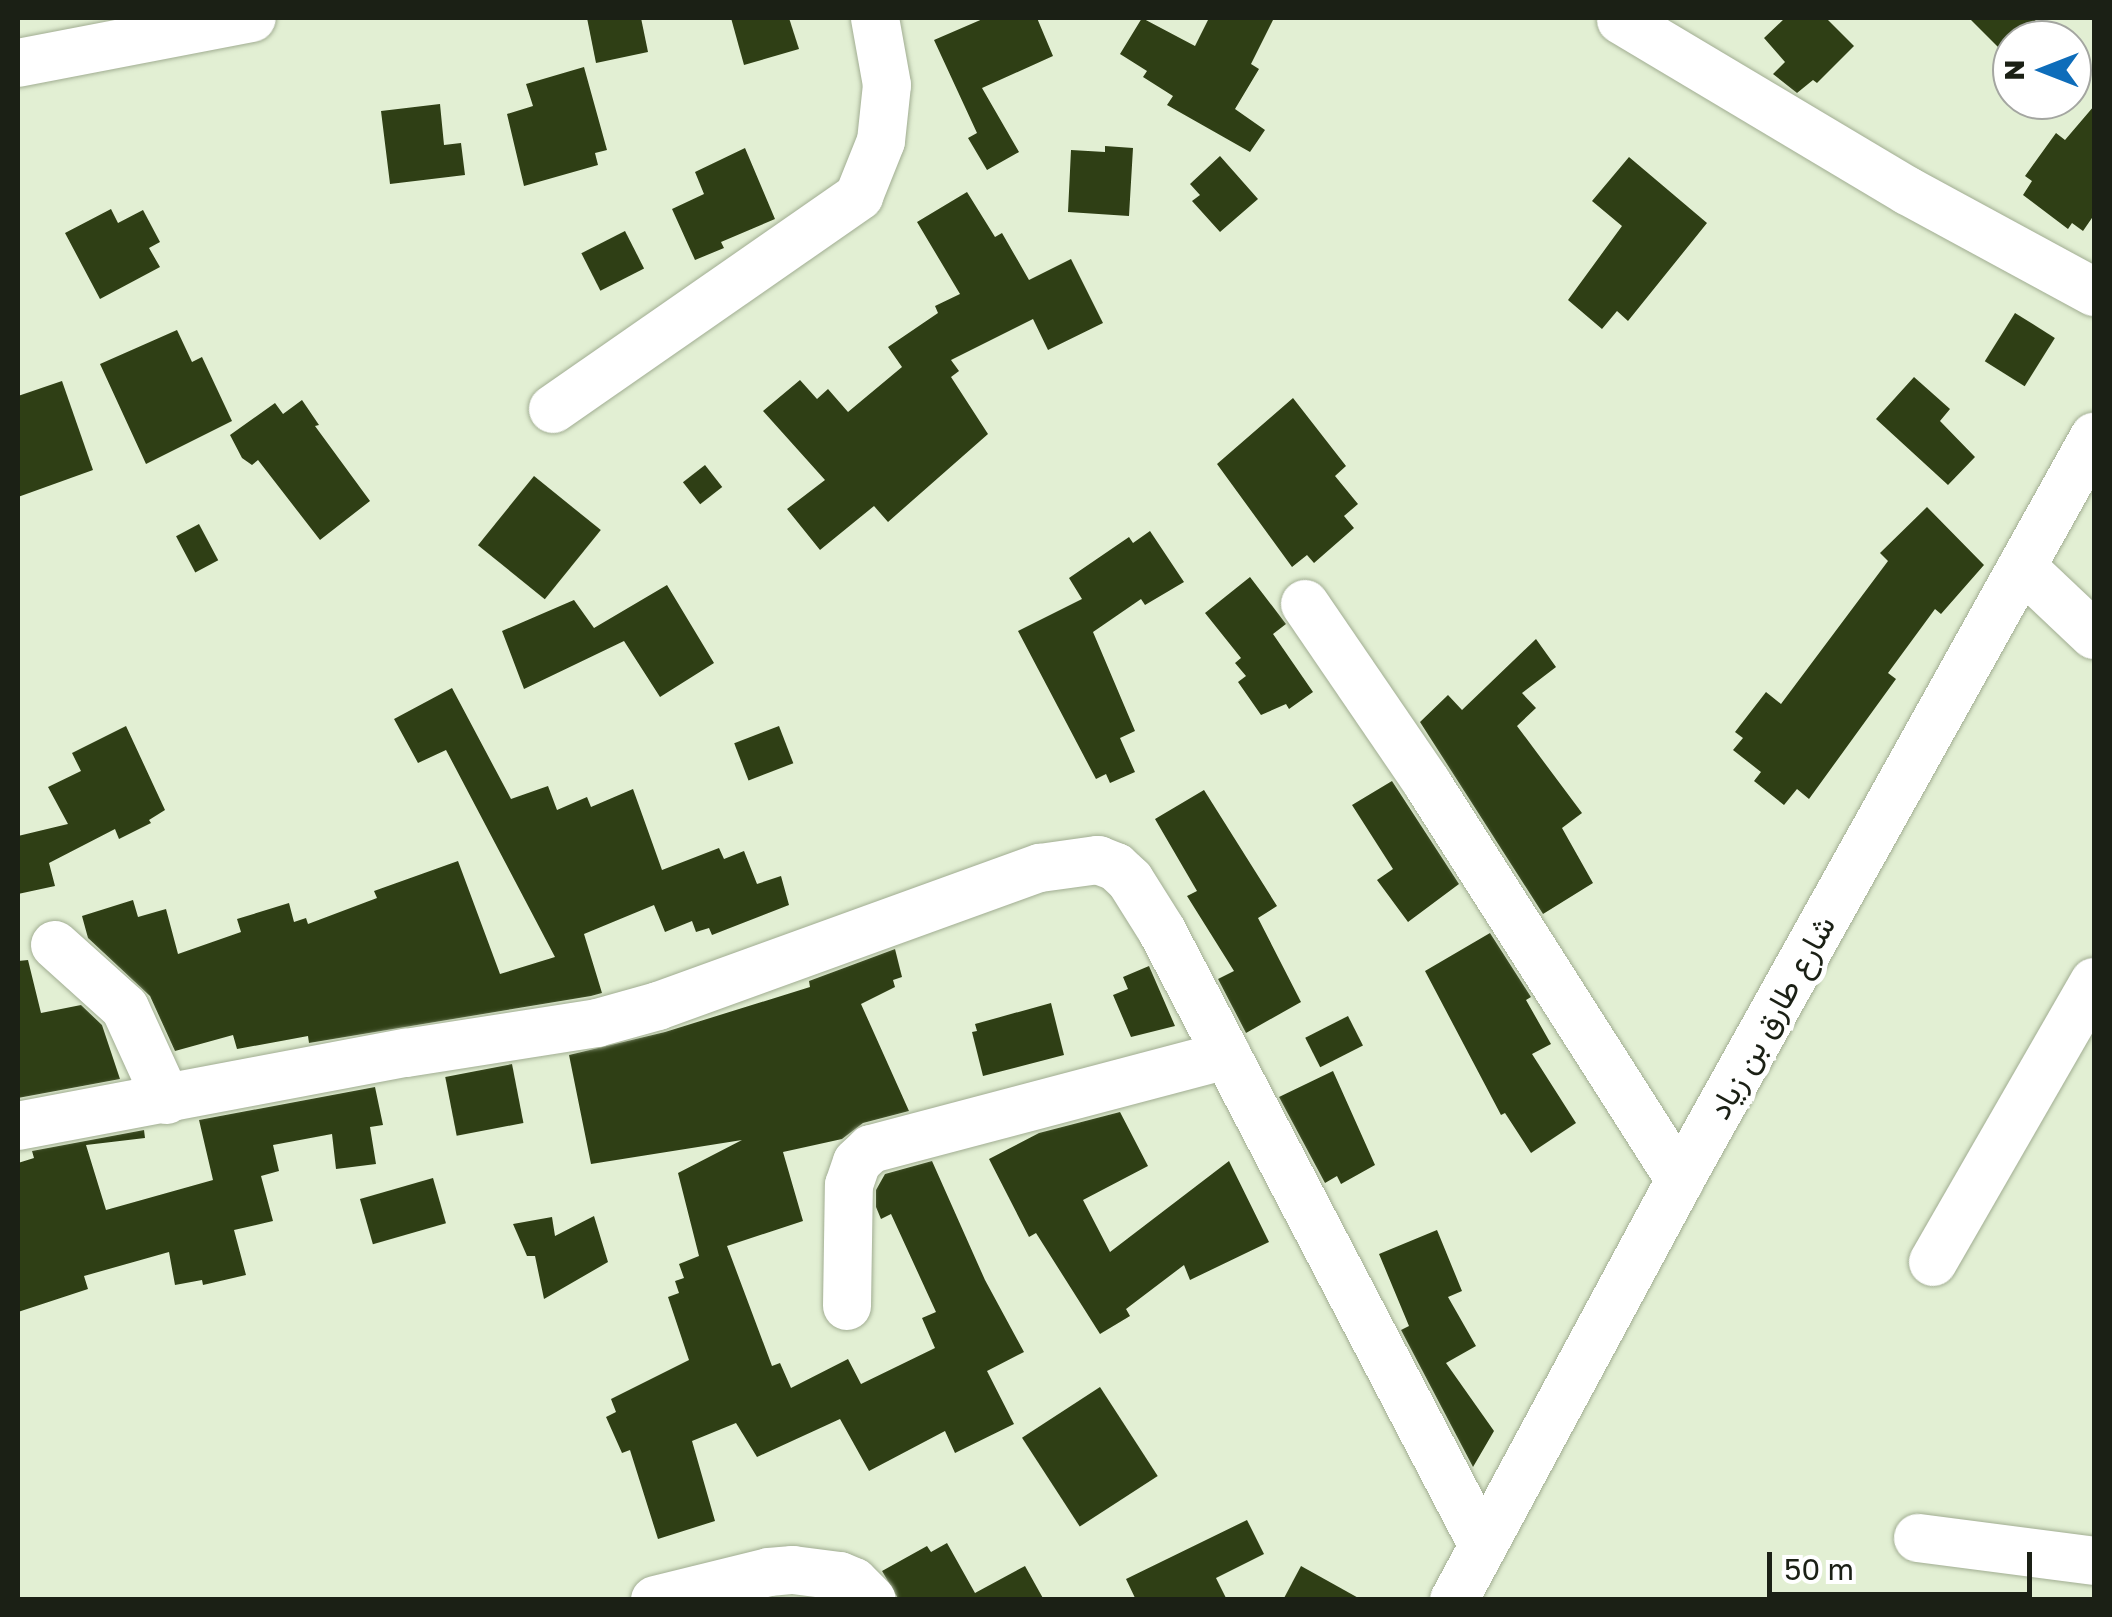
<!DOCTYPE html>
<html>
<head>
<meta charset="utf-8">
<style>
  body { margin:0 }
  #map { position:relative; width:2112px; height:1617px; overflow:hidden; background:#e2efd3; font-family:"Golos Text",Vazirmatn,sans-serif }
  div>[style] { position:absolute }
  .building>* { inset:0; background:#2f3f15; transform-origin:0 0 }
  .roads { filter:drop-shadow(0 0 2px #a1ad92) drop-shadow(0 0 2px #a1ad92) }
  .minor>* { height:48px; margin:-24px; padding:0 24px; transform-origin:24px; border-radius:24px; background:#fff }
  span { translate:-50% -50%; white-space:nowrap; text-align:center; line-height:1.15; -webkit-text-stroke:10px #fff; paint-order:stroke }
  .street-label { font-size:32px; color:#1b2015 }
  .frame { position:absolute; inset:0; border:20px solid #1b2015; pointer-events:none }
  .north { position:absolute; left:1992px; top:20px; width:100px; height:100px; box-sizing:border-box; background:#fff; border:2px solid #a4a6a1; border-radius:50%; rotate:270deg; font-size:28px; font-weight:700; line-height:40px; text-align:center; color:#1b2015 }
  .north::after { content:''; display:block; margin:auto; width:35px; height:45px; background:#0e6dba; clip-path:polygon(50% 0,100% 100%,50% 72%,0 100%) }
  .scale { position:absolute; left:1767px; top:1552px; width:265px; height:45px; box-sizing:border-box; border:5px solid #1b2015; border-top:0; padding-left:12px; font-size:30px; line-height:35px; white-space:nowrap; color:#1b2015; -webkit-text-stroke:8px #fff; paint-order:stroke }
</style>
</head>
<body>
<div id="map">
  <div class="building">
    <div style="clip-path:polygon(587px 18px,641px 18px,648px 52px,596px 63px)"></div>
    <div style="clip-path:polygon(731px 18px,789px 18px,799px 49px,744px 65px)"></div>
    <div style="clip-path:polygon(985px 18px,1037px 18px,1053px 56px,982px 88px,1019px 152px,987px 170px,968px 138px,977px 133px,934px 40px)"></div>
    <div style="clip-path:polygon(1142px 18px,1195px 46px,1209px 18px,1274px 18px,1251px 64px,1259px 69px,1235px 109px,1265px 130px,1250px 152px,1167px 105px,1173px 96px,1143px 77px,1147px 71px,1120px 54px)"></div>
    <div style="clip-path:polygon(1785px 18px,1826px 18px,1854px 46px,1817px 83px,1813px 80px,1797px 93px,1773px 74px,1785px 62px,1764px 38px)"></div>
    <div style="clip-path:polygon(1969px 18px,2038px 18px,2003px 52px)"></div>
    <div style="clip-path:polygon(584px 67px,607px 150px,595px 153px,598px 165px,524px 186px,507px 114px,533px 106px,526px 84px)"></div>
    <div style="clip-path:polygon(440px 104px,444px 145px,461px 143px,465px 175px,390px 184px,381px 111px)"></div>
    <div style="clip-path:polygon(2094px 106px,2094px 215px,2083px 231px,2072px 223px,2068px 229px,2023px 195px,2032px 181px,2025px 176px,2056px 133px,2065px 140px)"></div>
    <div style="clip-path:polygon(1105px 146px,1133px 148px,1129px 216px,1068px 212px,1071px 150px,1105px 152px)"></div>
    <div style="clip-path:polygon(745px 148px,775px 219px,721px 242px,724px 248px,695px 260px,672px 209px,704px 194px,695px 172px)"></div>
    <div style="clip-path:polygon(1220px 156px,1258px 199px,1220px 232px,1192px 201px,1200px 195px,1190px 184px)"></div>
    <div style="clip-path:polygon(1629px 157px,1707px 223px,1628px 321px,1617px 311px,1602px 329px,1568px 300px,1622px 226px,1592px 201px)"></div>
    <div style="clip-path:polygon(967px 192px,995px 237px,1002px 233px,1029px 280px,1071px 259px,1103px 323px,1048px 350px,1033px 319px,951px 360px,959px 371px,951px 377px,988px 434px,888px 522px,874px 506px,820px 550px,787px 509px,825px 480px,763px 411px,800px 380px,817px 399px,828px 389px,848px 412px,902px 367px,888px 347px,938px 313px,935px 306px,960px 294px,917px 222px)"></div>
    <div style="clip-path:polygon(111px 209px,118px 223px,143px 210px,160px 242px,149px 248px,160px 267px,100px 299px,65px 233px)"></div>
    <div style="left:625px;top:231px;width:42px;height:49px;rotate:63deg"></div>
    <div style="left:2015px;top:313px;width:47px;height:57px;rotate:32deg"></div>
    <div style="clip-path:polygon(177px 330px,192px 362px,202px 357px,232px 421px,146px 464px,100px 364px)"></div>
    <div style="clip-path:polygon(1914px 377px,1950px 409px,1940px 421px,1975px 457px,1948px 485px,1876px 419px)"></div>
    <div style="clip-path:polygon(62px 381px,93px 470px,18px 497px,18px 396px)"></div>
    <div style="clip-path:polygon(1293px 398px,1346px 466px,1335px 476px,1358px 504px,1344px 516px,1354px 528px,1314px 563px,1307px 555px,1292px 567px,1217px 464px)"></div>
    <div style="clip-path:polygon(302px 400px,319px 425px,315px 426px,370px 501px,320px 540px,258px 460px,252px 465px,242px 458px,230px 435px,275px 403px,283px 414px)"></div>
    <div style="left:705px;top:465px;width:28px;height:28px;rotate:52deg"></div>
    <div style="left:534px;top:476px;width:86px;height:89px;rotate:39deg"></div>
    <div style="clip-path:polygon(1927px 507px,1984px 565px,1941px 614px,1935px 609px,1888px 673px,1896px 679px,1809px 799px,1797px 789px,1784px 805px,1754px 781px,1761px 772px,1733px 750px,1743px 738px,1735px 732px,1766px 692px,1781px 704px,1888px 561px,1880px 553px)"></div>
    <div style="left:199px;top:524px;width:41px;height:26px;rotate:62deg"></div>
    <div style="clip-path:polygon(1150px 531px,1184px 582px,1145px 605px,1141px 599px,1093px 632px,1135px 731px,1120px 738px,1135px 772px,1110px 783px,1106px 774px,1096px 779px,1018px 631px,1082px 599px,1069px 578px,1129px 537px,1133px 543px)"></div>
    <div style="clip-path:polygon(1250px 577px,1286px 624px,1273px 634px,1313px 692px,1289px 709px,1286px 704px,1261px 715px,1238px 682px,1246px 676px,1235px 663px,1241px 658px,1205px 613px)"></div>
    <div style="clip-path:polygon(667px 585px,714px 663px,660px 697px,624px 641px,524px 689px,502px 631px,574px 600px,594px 628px)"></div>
    <div style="clip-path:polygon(1536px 639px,1556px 667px,1522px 693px,1536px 708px,1517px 726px,1582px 813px,1562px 828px,1593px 883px,1543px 914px,1420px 722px,1448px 695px,1462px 710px)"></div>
    <div style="clip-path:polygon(452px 688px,511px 799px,548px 786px,557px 810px,587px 797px,591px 807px,633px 789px,662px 870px,719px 848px,724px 859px,744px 851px,757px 884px,781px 876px,789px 905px,712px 935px,709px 928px,696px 932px,692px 921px,665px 932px,654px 905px,584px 934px,602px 993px,591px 996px,309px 1043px,308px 1036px,237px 1049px,233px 1035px,175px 1051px,150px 996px,88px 938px,82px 916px,133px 900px,138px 917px,166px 909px,178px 954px,241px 932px,237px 919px,289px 903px,294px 922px,306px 918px,308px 924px,377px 898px,374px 891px,458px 861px,500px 974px,555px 957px,446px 750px,418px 763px,394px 719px)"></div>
    <div style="clip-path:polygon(126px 726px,165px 810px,149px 820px,151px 823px,119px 839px,115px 829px,49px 863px,55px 886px,18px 894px,18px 836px,68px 824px,48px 787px,81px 771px,72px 753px)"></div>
    <div style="left:779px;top:726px;width:40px;height:48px;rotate:69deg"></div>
    <div style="clip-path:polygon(1392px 781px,1459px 884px,1408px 922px,1377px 880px,1393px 869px,1352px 805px)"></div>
    <div style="clip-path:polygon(1204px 790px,1277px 906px,1258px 918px,1301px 1002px,1246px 1033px,1218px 979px,1234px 971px,1187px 896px,1197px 891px,1155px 819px)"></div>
    <div style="clip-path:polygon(1490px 933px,1531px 997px,1526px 1000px,1551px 1044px,1532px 1054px,1576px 1123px,1531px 1153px,1505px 1113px,1501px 1115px,1425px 971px)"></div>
    <div style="clip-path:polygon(895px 949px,902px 977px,893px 980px,895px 987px,861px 1004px,909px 1111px,863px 1123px,842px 1139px,783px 1152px,803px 1221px,727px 1246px,772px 1366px,780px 1363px,791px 1388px,848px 1359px,861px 1384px,935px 1348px,922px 1318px,936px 1312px,891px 1214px,881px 1219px,876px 1207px,876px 1190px,885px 1174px,932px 1161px,985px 1280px,1024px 1352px,987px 1371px,1014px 1424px,955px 1453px,945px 1431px,869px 1471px,840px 1419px,757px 1457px,736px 1423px,692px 1441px,715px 1521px,658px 1539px,630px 1450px,622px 1453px,606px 1417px,616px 1412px,611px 1399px,689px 1360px,668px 1297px,679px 1293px,675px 1281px,684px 1278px,679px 1264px,699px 1256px,678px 1173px,742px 1140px,591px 1164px,569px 1055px,665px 1032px,810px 987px,809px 981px)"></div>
    <div style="clip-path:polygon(28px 960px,41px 1013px,81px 1005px,102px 1025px,120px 1079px,18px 1098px,18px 961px)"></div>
    <div style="clip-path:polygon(1149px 966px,1175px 1026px,1131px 1037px,1113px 995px,1128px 989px,1123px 977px)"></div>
    <div style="clip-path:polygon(1051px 1003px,1064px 1055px,983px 1076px,972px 1032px,977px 1031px,975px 1024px)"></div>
    <div style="left:1348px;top:1016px;width:33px;height:48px;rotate:63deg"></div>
    <div style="left:512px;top:1064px;width:60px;height:68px;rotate:79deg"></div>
    <div style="clip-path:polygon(1333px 1071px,1375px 1165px,1341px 1184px,1337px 1176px,1325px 1183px,1279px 1097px)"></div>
    <div style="clip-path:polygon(375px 1087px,383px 1125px,370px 1127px,376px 1164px,336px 1169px,332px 1134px,273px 1145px,279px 1171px,261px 1176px,273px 1221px,234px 1230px,246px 1275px,203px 1285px,202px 1280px,175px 1285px,169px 1252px,84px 1276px,88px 1289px,18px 1312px,18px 1163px,34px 1158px,32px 1151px,144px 1130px,145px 1138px,86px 1145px,106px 1210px,213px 1180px,199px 1120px)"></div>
    <div style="clip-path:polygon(1120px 1112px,1148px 1166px,1083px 1200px,1110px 1252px,1229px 1161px,1269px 1242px,1190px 1280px,1184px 1265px,1126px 1309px,1130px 1316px,1100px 1334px,1036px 1233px,1029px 1237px,989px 1159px,1039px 1133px)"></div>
    <div style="left:433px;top:1178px;width:47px;height:76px;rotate:74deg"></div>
    <div style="clip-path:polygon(594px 1216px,608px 1262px,544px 1299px,535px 1256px,527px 1256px,513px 1224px,552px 1217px,555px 1236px)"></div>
    <div style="clip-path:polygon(1437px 1230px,1462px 1291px,1448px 1297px,1476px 1346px,1446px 1363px,1494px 1431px,1473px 1467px,1401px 1330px,1409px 1326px,1379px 1254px)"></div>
    <div style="left:1100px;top:1387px;width:106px;height:93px;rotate:57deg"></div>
    <div style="clip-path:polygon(1247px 1520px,1264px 1554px,1216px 1578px,1227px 1600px,1136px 1600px,1126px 1579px)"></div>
    <div style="clip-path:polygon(947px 1543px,975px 1593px,1025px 1566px,1044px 1600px,899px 1600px,882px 1571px,927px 1546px,931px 1552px)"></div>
    <div style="clip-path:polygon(1301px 1566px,1362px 1600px,1283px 1600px)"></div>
  </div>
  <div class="roads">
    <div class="minor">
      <div style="left:1621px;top:20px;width:334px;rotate:30.8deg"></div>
      <div style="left:1908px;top:191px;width:212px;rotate:28.5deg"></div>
      <div style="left:18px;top:63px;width:238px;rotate:-10.9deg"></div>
      <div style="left:553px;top:409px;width:373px;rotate:-34.8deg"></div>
      <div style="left:859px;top:196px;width:59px;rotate:-68.2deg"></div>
      <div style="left:881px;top:141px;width:56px;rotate:-83.9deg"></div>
      <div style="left:887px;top:85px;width:68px;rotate:-100.2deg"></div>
      <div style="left:2022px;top:567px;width:99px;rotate:43.4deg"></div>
      <div style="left:1305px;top:604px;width:217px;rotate:55.7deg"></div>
      <div style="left:1427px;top:783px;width:471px;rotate:57.5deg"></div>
      <div style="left:55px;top:945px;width:94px;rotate:42deg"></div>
      <div style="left:125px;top:1008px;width:101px;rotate:65.5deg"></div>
      <div style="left:18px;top:1126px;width:395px;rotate:-10.7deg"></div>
      <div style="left:406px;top:1053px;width:193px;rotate:-8.9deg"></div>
      <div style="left:597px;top:1023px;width:63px;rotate:-15.6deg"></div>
      <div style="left:658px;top:1006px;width:406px;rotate:-19.9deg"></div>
      <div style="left:1040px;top:868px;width:59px;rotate:-7.9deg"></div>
      <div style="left:1098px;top:860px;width:19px;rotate:21deg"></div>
      <div style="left:1116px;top:867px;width:19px;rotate:43deg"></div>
      <div style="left:1130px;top:880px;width:60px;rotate:57.9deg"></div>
      <div style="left:1162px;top:931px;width:691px;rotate:62.43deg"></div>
      <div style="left:1933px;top:1262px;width:323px;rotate:-60.1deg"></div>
      <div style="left:847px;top:1306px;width:121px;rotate:-89.1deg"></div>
      <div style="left:849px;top:1185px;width:24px;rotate:-71deg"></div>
      <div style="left:857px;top:1162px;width:19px;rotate:-43deg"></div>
      <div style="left:871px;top:1149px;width:368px;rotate:-14.8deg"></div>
      <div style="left:1918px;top:1538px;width:177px;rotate:7.4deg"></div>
      <div style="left:655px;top:1600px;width:117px;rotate:-13.8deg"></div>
      <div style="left:769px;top:1572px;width:24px;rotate:-5deg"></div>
      <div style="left:793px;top:1570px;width:47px;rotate:7.3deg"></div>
      <div style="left:840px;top:1576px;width:15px;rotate:23deg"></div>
      <div style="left:854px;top:1582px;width:25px;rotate:45deg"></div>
      <div style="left:1454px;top:1600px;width:477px;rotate:-61.7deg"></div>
      <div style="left:1680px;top:1180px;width:851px;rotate:-60.87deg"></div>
    </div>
  </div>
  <div class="street-label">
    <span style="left:1771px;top:1017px;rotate:-61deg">شارع طارق بن زياد</span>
  </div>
  <div class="frame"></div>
  <div class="north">N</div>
  <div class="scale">50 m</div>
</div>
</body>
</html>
